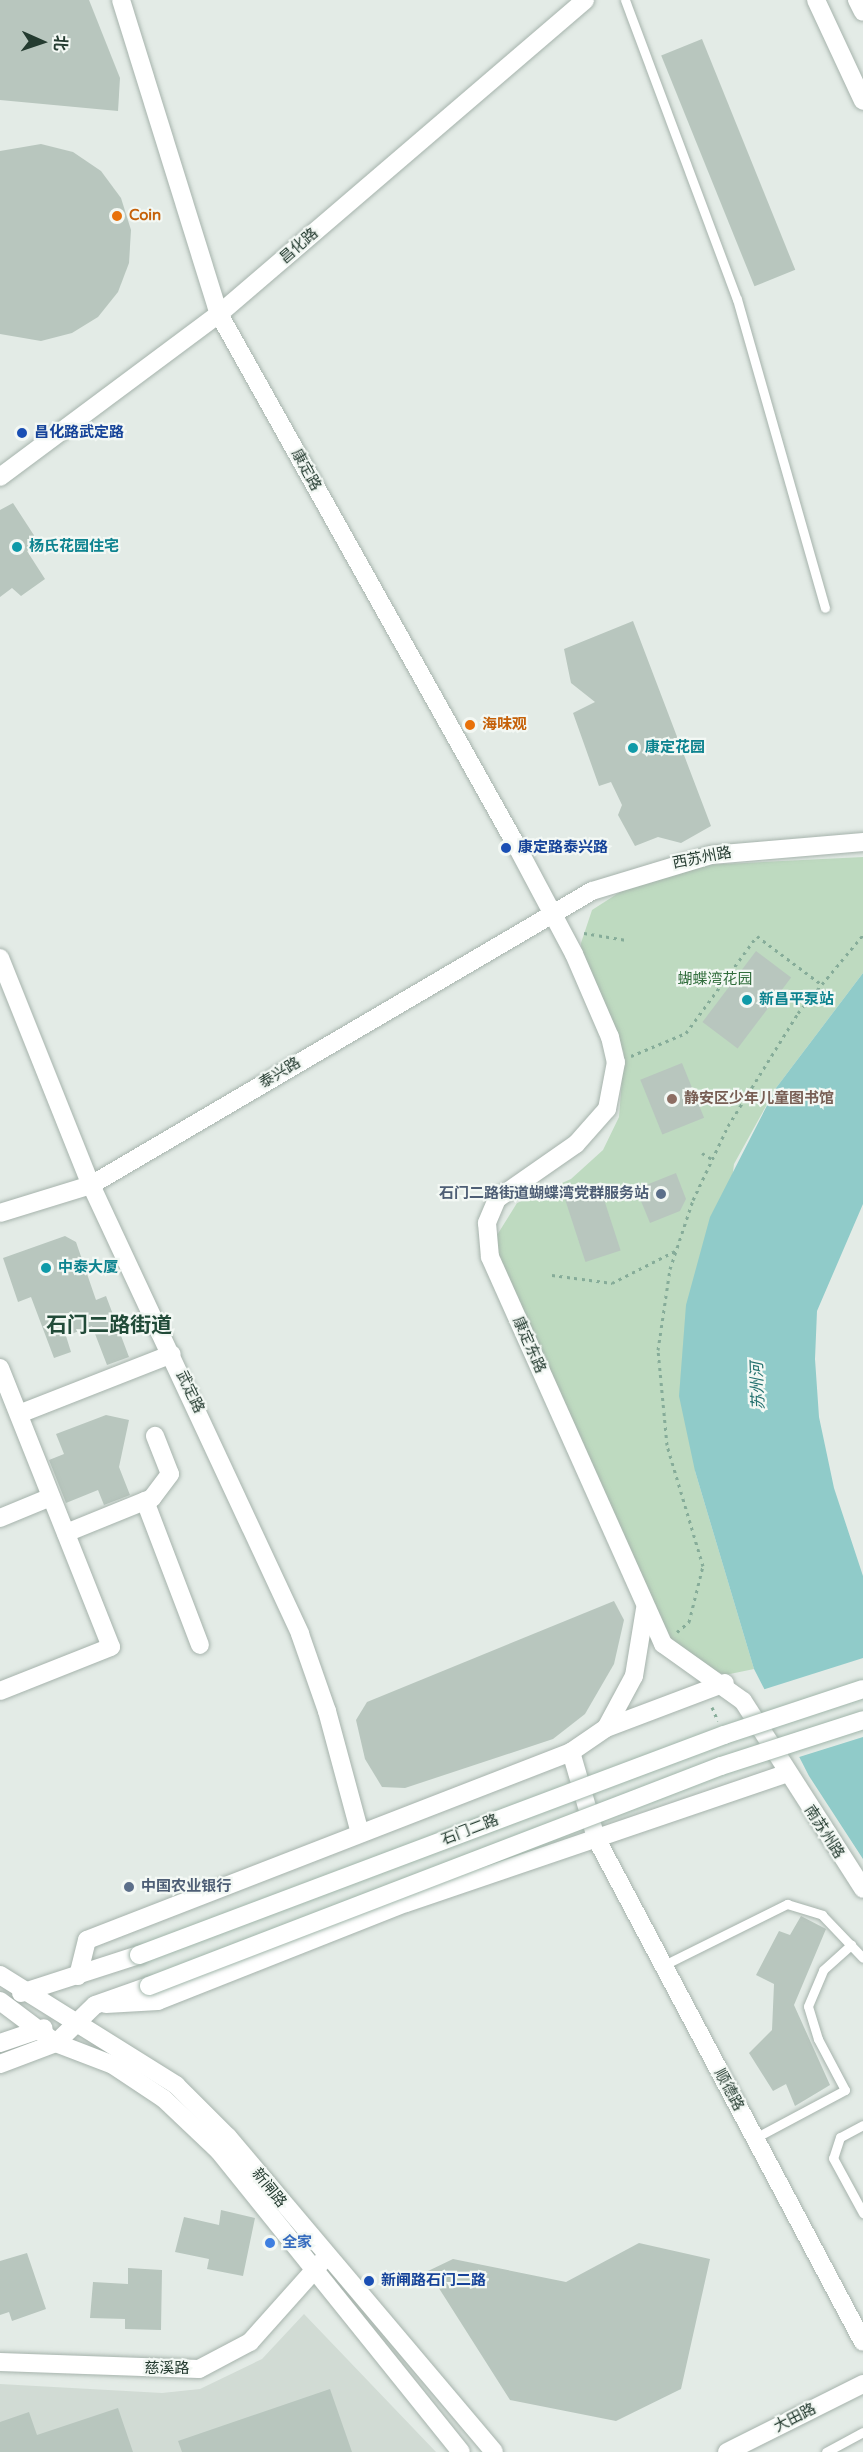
<!DOCTYPE html>
<html>
<head>
<meta charset="utf-8">
<style>
  body { margin:0 }
  #map { position:relative; width:863px; height:2452px; overflow:hidden; background:#e3ebe6; font-family:"Varela Round","Noto Sans SC",sans-serif }
  div>[style] { position:absolute }
  .built>* { inset:0; background:#d1dbd4 }
  .green>* { inset:0; background:#bedac0 }
  .water>* { inset:0; background:#90cbc9 }
  .pier>* { inset:0; background:#e3ebe6 }
  .building>* { inset:0; background:#b8c6be; transform-origin:0 0 }
  .path>* { height:3px; margin-top:-1.5px; transform-origin:0; background:repeating-linear-gradient(90deg,#86ac99 0 3px,transparent 0 7.5px) }
  .roads { filter:drop-shadow(0 0 2px #a6b3ac) drop-shadow(0 0 2px #a6b3ac) }
  .lane>* { height:9px; margin:-4.5px; padding:0 4.5px; transform-origin:4.5px; border-radius:4.5px; background:#fff }
  .street>* { height:18px; margin:-9px; padding:0 9px; transform-origin:9px; border-radius:9px; background:#fff }
  .secondary>* { height:18px; margin:-9px; padding:0 9px; transform-origin:9px; border-radius:9px; background:#fff }
  .bridges { filter:drop-shadow(0 0 2px #a2b6ab) drop-shadow(0 0 2px #a2b6ab) }
  .secondary-bridge>* { height:18px; margin:-9px; padding:0 9px; transform-origin:9px; border-radius:9px; background:#fff }
  .dots>* { width:16px; height:16px; translate:-50% -50%; box-sizing:border-box; border:3px solid #f3f8f4; border-radius:50% }
  span { translate:-50% -50%; white-space:nowrap; text-align:center; line-height:1.15; -webkit-text-stroke:4.5px #f3f8f4; paint-order:stroke }
  .food-label { font-size:15px; color:#c56008; font-weight:700 }
  .left { translate:0 -50%; text-align:left }
  .street-label { font-size:15px; color:#243b30 }
  .transit-label { font-size:15px; color:#164399; font-weight:700 }
  .culture-label { font-size:15px; color:#0d838f; font-weight:700 }
  .park-label { font-size:15px; color:#326e3d }
  .education-label { font-size:15px; color:#785e54; font-weight:700 }
  .service-label { font-size:15px; color:#4e5e75; font-weight:700 }
  .right { translate:-100% -50%; text-align:right }
  .shop-label { font-size:15px; color:#366cbe; font-weight:700 }
  .water-label { font-size:16px; color:#24716f; font-style:italic }
  .district-label { font-size:21px; color:#224b39; font-weight:700 }
  .north { position:absolute; left:12px; top:12px; width:60px; height:60px; -webkit-text-stroke:4px #f3f8f4; paint-order:stroke; rotate:93deg; font-size:16px; font-weight:700; line-height:24px; text-align:center; color:#243b30 }
  .north::after { content:''; display:block; margin:auto; width:21px; height:27px; background:#243b30; clip-path:polygon(50% 0,100% 100%,50% 72%,0 100%) }
</style>
</head>
<body>
<div id="map">
  <div class="built">
    <div style="clip-path:polygon(304px 2314px,436px 2452px,0 2452px,0 2384px,162px 2393px,200px 2389px,262px 2359px)"></div>
  </div>
  <div class="green">
    <div style="clip-path:polygon(863px 857px,863px 973px,776px 1088px,734px 1164px,695px 1471px,754px 1669px,725px 1675px,695px 1662px,670px 1641px,514px 1299px,494px 1240px,517px 1203px,571px 1179px,603px 1150px,619px 1117px,624px 1053px,582px 960px,581px 943px,592px 910px,634px 883px,704px 865px)"></div>
  </div>
  <div class="water">
    <div style="clip-path:polygon(863px 973px,863px 1204px,817px 1311px,815px 1359px,819px 1417px,834px 1488px,863px 1576px,863px 1859px,809px 1776px,754px 1669px,695px 1471px,679px 1396px,686px 1305px,710px 1217px,776px 1088px)"></div>
  </div>
  <div class="pier">
    <div style="clip-path:polygon(863px 1658px,863px 1737px,796px 1758px,762px 1690px)"></div>
  </div>
  <div class="building">
    <div style="clip-path:polygon(0 0,89px 0,120px 78px,118px 111px,0 100px)"></div>
    <div style="left:702px;top:39px;width:249px;height:44px;rotate:68deg"></div>
    <div style="clip-path:polygon(41px 144px,73px 152px,101px 171px,121px 198px,131px 230px,129px 263px,118px 292px,98px 317px,72px 333px,41px 341px,0 334px,0 151px)"></div>
    <div style="clip-path:polygon(13px 503px,39px 543px,27px 551px,45px 579px,21px 596px,12px 588px,0 597px,0 510px)"></div>
    <div style="clip-path:polygon(633px 621px,711px 826px,681px 843px,658px 837px,635px 846px,618px 815px,622px 805px,611px 782px,599px 786px,573px 713px,595px 702px,571px 683px,564px 649px)"></div>
    <div style="left:756px;top:951px;width:44px;height:89px;rotate:37deg"></div>
    <div style="left:682px;top:1063px;width:59px;height:45px;rotate:68deg"></div>
    <div style="clip-path:polygon(676px 1173px,686px 1199px,680px 1211px,650px 1223px,636px 1189px)"></div>
    <div style="left:599px;top:1184px;width:70px;height:37px;rotate:72deg"></div>
    <div style="clip-path:polygon(65px 1236px,76px 1242px,96px 1300px,106px 1296px,129px 1357px,107px 1365px,92px 1326px,66px 1336px,71px 1352px,54px 1358px,31px 1297px,18px 1302px,3px 1258px)"></div>
    <div style="clip-path:polygon(106px 1415px,129px 1420px,119px 1467px,130px 1495px,104px 1505px,98px 1490px,66px 1503px,49px 1460px,64px 1454px,56px 1434px)"></div>
    <div style="clip-path:polygon(614px 1601px,624px 1620px,614px 1664px,585px 1714px,553px 1739px,405px 1788px,382px 1787px,365px 1759px,356px 1720px,367px 1702px)"></div>
    <div style="clip-path:polygon(801px 1916px,826px 1929px,794px 2005px,830px 2085px,795px 2106px,786px 2084px,773px 2091px,749px 2053px,772px 2030px,774px 1984px,756px 1975px,779px 1931px,790px 1935px)"></div>
    <div style="clip-path:polygon(221px 2210px,255px 2218px,243px 2276px,207px 2269px,209px 2259px,175px 2252px,184px 2217px,219px 2225px)"></div>
    <div style="clip-path:polygon(639px 2243px,710px 2259px,681px 2389px,616px 2421px,510px 2400px,428px 2271px,453px 2259px,566px 2282px)"></div>
    <div style="clip-path:polygon(27px 2253px,46px 2309px,12px 2321px,9px 2312px,0 2315px,0 2261px)"></div>
    <div style="clip-path:polygon(128px 2268px,162px 2270px,161px 2330px,125px 2329px,125px 2319px,90px 2318px,93px 2282px,128px 2284px)"></div>
    <div style="clip-path:polygon(330px 2389px,352px 2452px,182px 2452px,178px 2441px)"></div>
    <div style="clip-path:polygon(118px 2408px,133px 2452px,0 2452px,0 2422px,29px 2412px,37px 2435px)"></div>
  </div>
  <div class="path">
    <div style="left:584px;top:933px;width:43px;rotate:9.5deg"></div>
    <div style="left:631px;top:1056px;width:60px;rotate:-22.7deg"></div>
    <div style="left:686px;top:1033px;width:120px;rotate:-53.8deg"></div>
    <div style="left:757px;top:936px;width:80px;rotate:36.9deg"></div>
    <div style="left:702px;top:1153px;width:12px;rotate:31deg"></div>
    <div style="left:552px;top:1275px;width:61px;rotate:7.6deg"></div>
    <div style="left:612px;top:1283px;width:71px;rotate:-26.9deg"></div>
    <div style="left:677px;top:1632px;width:16px;rotate:-40deg"></div>
    <div style="left:689px;top:1622px;width:58px;rotate:-76deg"></div>
    <div style="left:703px;top:1566px;width:126px;rotate:-106.6deg"></div>
    <div style="left:667px;top:1445px;width:95px;rotate:-95.4deg"></div>
    <div style="left:658px;top:1350px;width:82px;rotate:-81.6deg"></div>
    <div style="left:670px;top:1269px;width:73px;rotate:-71.6deg"></div>
    <div style="left:693px;top:1200px;width:82px;rotate:-64.7deg"></div>
    <div style="left:728px;top:1126px;width:133px;rotate:-58.2deg"></div>
    <div style="left:798px;top:1013px;width:102px;rotate:-50.2deg"></div>
    <div style="left:712px;top:1707px;width:15px;rotate:67deg"></div>
  </div>
  <div class="roads">
    <div class="lane">
      <div style="left:625px;top:0;width:319px;rotate:69.5deg"></div>
      <div style="left:737px;top:299px;width:321px;rotate:74.1deg"></div>
      <div style="left:662px;top:1966px;width:140px;rotate:-26.4deg"></div>
      <div style="left:787px;top:1904px;width:37px;rotate:17deg"></div>
      <div style="left:822px;top:1915px;width:59px;rotate:46.4deg"></div>
      <div style="left:863px;top:2125px;width:26px;rotate:152deg"></div>
      <div style="left:840px;top:2137px;width:22px;rotate:108deg"></div>
      <div style="left:833px;top:2158px;width:63px;rotate:61.4deg"></div>
      <div style="left:755px;top:2138px;width:102px;rotate:-28.1deg"></div>
      <div style="left:845px;top:2090px;width:58px;rotate:-117.9deg"></div>
      <div style="left:818px;top:2039px;width:34px;rotate:-107deg"></div>
      <div style="left:808px;top:2006px;width:39px;rotate:-67deg"></div>
      <div style="left:823px;top:1970px;width:38px;rotate:-42deg"></div>
      <div style="left:826px;top:2452px;width:42px;rotate:-28.4deg"></div>
    </div>
    <div class="street">
      <div style="left:121px;top:0;width:329px;rotate:72.7deg"></div>
      <div style="left:219px;top:314px;width:606px;rotate:60.77deg"></div>
      <div style="left:515px;top:843px;width:126px;rotate:62deg"></div>
      <div style="left:574px;top:954px;width:90px;rotate:66.6deg"></div>
      <div style="left:610px;top:1037px;width:26px;rotate:77deg"></div>
      <div style="left:616px;top:1062px;width:48px;rotate:100.8deg"></div>
      <div style="left:607px;top:1109px;width:47px;rotate:131.5deg"></div>
      <div style="left:576px;top:1144px;width:96px;rotate:145.2deg"></div>
      <div style="left:497px;top:1199px;width:26px;rotate:113deg"></div>
      <div style="left:487px;top:1223px;width:34px;rotate:85deg"></div>
      <div style="left:490px;top:1257px;width:424px;rotate:65.9deg"></div>
      <div style="left:663px;top:1644px;width:98px;rotate:35.5deg"></div>
      <div style="left:743px;top:1701px;width:223px;rotate:57.4deg"></div>
      <div style="left:0;top:477px;width:273px;rotate:-36.7deg"></div>
      <div style="left:219px;top:314px;width:482px;rotate:-40.6deg"></div>
      <div style="left:0;top:958px;width:245px;rotate:68.2deg"></div>
      <div style="left:91px;top:1185px;width:495px;rotate:65deg"></div>
      <div style="left:300px;top:1634px;width:82px;rotate:70.7deg"></div>
      <div style="left:327px;top:1711px;width:126px;rotate:74.9deg"></div>
      <div style="left:0;top:1213px;width:95px;rotate:-17.1deg"></div>
      <div style="left:91px;top:1185px;width:581px;rotate:-30.41deg"></div>
      <div style="left:592px;top:891px;width:124px;rotate:-16.8deg"></div>
      <div style="left:711px;top:855px;width:153px;rotate:-4.9deg"></div>
      <div style="left:0;top:1368px;width:300px;rotate:68.3deg"></div>
      <div style="left:111px;top:1647px;width:119px;rotate:158.4deg"></div>
      <div style="left:19px;top:1414px;width:164px;rotate:-21.4deg"></div>
      <div style="left:145px;top:1501px;width:154px;rotate:69.1deg"></div>
      <div style="left:0;top:1518px;width:55px;rotate:-22.4deg"></div>
      <div style="left:66px;top:1533px;width:93px;rotate:-22.1deg"></div>
      <div style="left:152px;top:1498px;width:30px;rotate:-53deg"></div>
      <div style="left:170px;top:1474px;width:41px;rotate:-111.5deg"></div>
      <div style="left:606px;top:1728px;width:59px;rotate:-61.7deg"></div>
      <div style="left:634px;top:1676px;width:68px;rotate:-80.7deg"></div>
      <div style="left:571px;top:1752px;width:90px;rotate:73.8deg"></div>
      <div style="left:596px;top:1838px;width:570px;rotate:62.09deg"></div>
      <div style="left:78px;top:1976px;width:37px;rotate:-76deg"></div>
      <div style="left:87px;top:1940px;width:519px;rotate:-21.23deg"></div>
      <div style="left:571px;top:1752px;width:42px;rotate:-34.4deg"></div>
      <div style="left:606px;top:1728px;width:127px;rotate:-20.7deg"></div>
      <div style="left:106px;top:2004px;width:52px;rotate:-3.3deg"></div>
      <div style="left:158px;top:2001px;width:267px;rotate:-21.6deg"></div>
      <div style="left:406px;top:1903px;width:403px;rotate:-18.8deg"></div>
      <div style="left:0;top:2362px;width:199px;rotate:2deg"></div>
      <div style="left:199px;top:2369px;width:58px;rotate:-27.9deg"></div>
      <div style="left:250px;top:2342px;width:113px;rotate:-48.2deg"></div>
      <div style="left:727px;top:2452px;width:152px;rotate:-26.6deg"></div>
    </div>
    <div class="secondary">
      <div style="left:816px;top:0;width:111px;rotate:65deg"></div>
      <div style="left:857px;top:0;width:13px;rotate:63deg"></div>
      <div style="left:0;top:1975px;width:208px;rotate:32deg"></div>
      <div style="left:176px;top:2085px;width:74px;rotate:45deg"></div>
      <div style="left:228px;top:2137px;width:412px;rotate:49.8deg"></div>
      <div style="left:21px;top:1993px;width:124px;rotate:-17.9deg"></div>
      <div style="left:0;top:2001px;width:70px;rotate:36.9deg"></div>
      <div style="left:56px;top:2043px;width:61px;rotate:21.1deg"></div>
      <div style="left:113px;top:2065px;width:61px;rotate:33.7deg"></div>
      <div style="left:164px;top:2099px;width:76px;rotate:43.4deg"></div>
      <div style="left:219px;top:2151px;width:386px;rotate:51.2deg"></div>
      <div style="left:0;top:2043px;width:46px;rotate:-18.8deg"></div>
      <div style="left:0;top:2064px;width:60px;rotate:-20.6deg"></div>
      <div style="left:56px;top:2043px;width:54px;rotate:-44.3deg"></div>
      <div style="left:95px;top:2005px;width:57px;rotate:-19.4deg"></div>
    </div>
  </div>
  <div class="bridges">
    <div class="secondary-bridge">
      <div style="left:139px;top:1955px;width:625px;rotate:-20.61deg"></div>
      <div style="left:724px;top:1735px;width:146px;rotate:-18.3deg"></div>
      <div style="left:149px;top:1986px;width:613px;rotate:-21.04deg"></div>
      <div style="left:721px;top:1766px;width:149px;rotate:-17.9deg"></div>
    </div>
  </div>
  <div class="dots">
    <div style="left:117px;top:216px;background:#e8710a"></div>
    <div style="left:22px;top:433px;background:#1a4fb4"></div>
    <div style="left:17px;top:547px;background:#0f9aa8"></div>
    <div style="left:470px;top:725px;background:#e8710a"></div>
    <div style="left:633px;top:748px;background:#0f9aa8"></div>
    <div style="left:506px;top:848px;background:#1a4fb4"></div>
    <div style="left:747px;top:1000px;background:#0f9aa8"></div>
    <div style="left:672px;top:1099px;background:#8d6e63"></div>
    <div style="left:661px;top:1194px;background:#5c6f8a"></div>
    <div style="left:46px;top:1268px;background:#0f9aa8"></div>
    <div style="left:129px;top:1887px;background:#5c6f8a"></div>
    <div style="left:270px;top:2243px;background:#3f7fe0"></div>
    <div style="left:369px;top:2281px;background:#1a4fb4"></div>
  </div>
  <div class="food-label">
    <span class="left" style="left:129px;top:216px">Coin</span>
    <span class="left" style="left:482px;top:725px">海味观</span>
  </div>
  <div class="street-label">
    <span style="left:299px;top:246px;rotate:-41deg">昌化路</span>
    <span style="left:306px;top:470px;rotate:61deg">康定路</span>
    <span style="left:702px;top:858px;rotate:-11deg">西苏州路</span>
    <span style="left:280px;top:1073px;rotate:-31deg">泰兴路</span>
    <span style="left:529px;top:1345px;rotate:66deg">康定东路</span>
    <span style="left:190px;top:1392px;rotate:64deg">武定路</span>
    <span style="left:470px;top:1830px;rotate:-21deg">石门二路</span>
    <span style="left:824px;top:1832px;rotate:57deg">南苏州路</span>
    <span style="left:729px;top:2090px;rotate:62deg">顺德路</span>
    <span style="left:269px;top:2188px;rotate:51deg">新闸路</span>
    <span style="left:167px;top:2369px">慈溪路</span>
    <span style="left:795px;top:2418px;rotate:-27deg">大田路</span>
  </div>
  <div class="transit-label">
    <span class="left" style="left:34px;top:433px">昌化路武定路</span>
    <span class="left" style="left:518px;top:848px">康定路泰兴路</span>
    <span class="left" style="left:381px;top:2281px">新闸路石门二路</span>
  </div>
  <div class="culture-label">
    <span class="left" style="left:29px;top:547px">杨氏花园住宅</span>
    <span class="left" style="left:645px;top:748px">康定花园</span>
    <span class="left" style="left:759px;top:1000px">新昌平泵站</span>
    <span class="left" style="left:58px;top:1268px">中泰大厦</span>
  </div>
  <div class="park-label">
    <span style="left:715px;top:980px">蝴蝶湾花园</span>
  </div>
  <div class="education-label">
    <span class="left" style="left:684px;top:1099px">静安区少年儿童图书馆</span>
  </div>
  <div class="service-label">
    <span class="right" style="left:649px;top:1194px">石门二路街道蝴蝶湾党群服务站</span>
    <span class="left" style="left:141px;top:1887px">中国农业银行</span>
  </div>
  <div class="shop-label">
    <span class="left" style="left:282px;top:2243px">全家</span>
  </div>
  <div class="water-label">
    <span style="left:758px;top:1386px;rotate:-92deg">苏州河</span>
  </div>
  <div class="district-label">
    <span style="left:109px;top:1326px">石门二路街道</span>
  </div>
  <div class="north">北</div>
</div>
</body>
</html>
